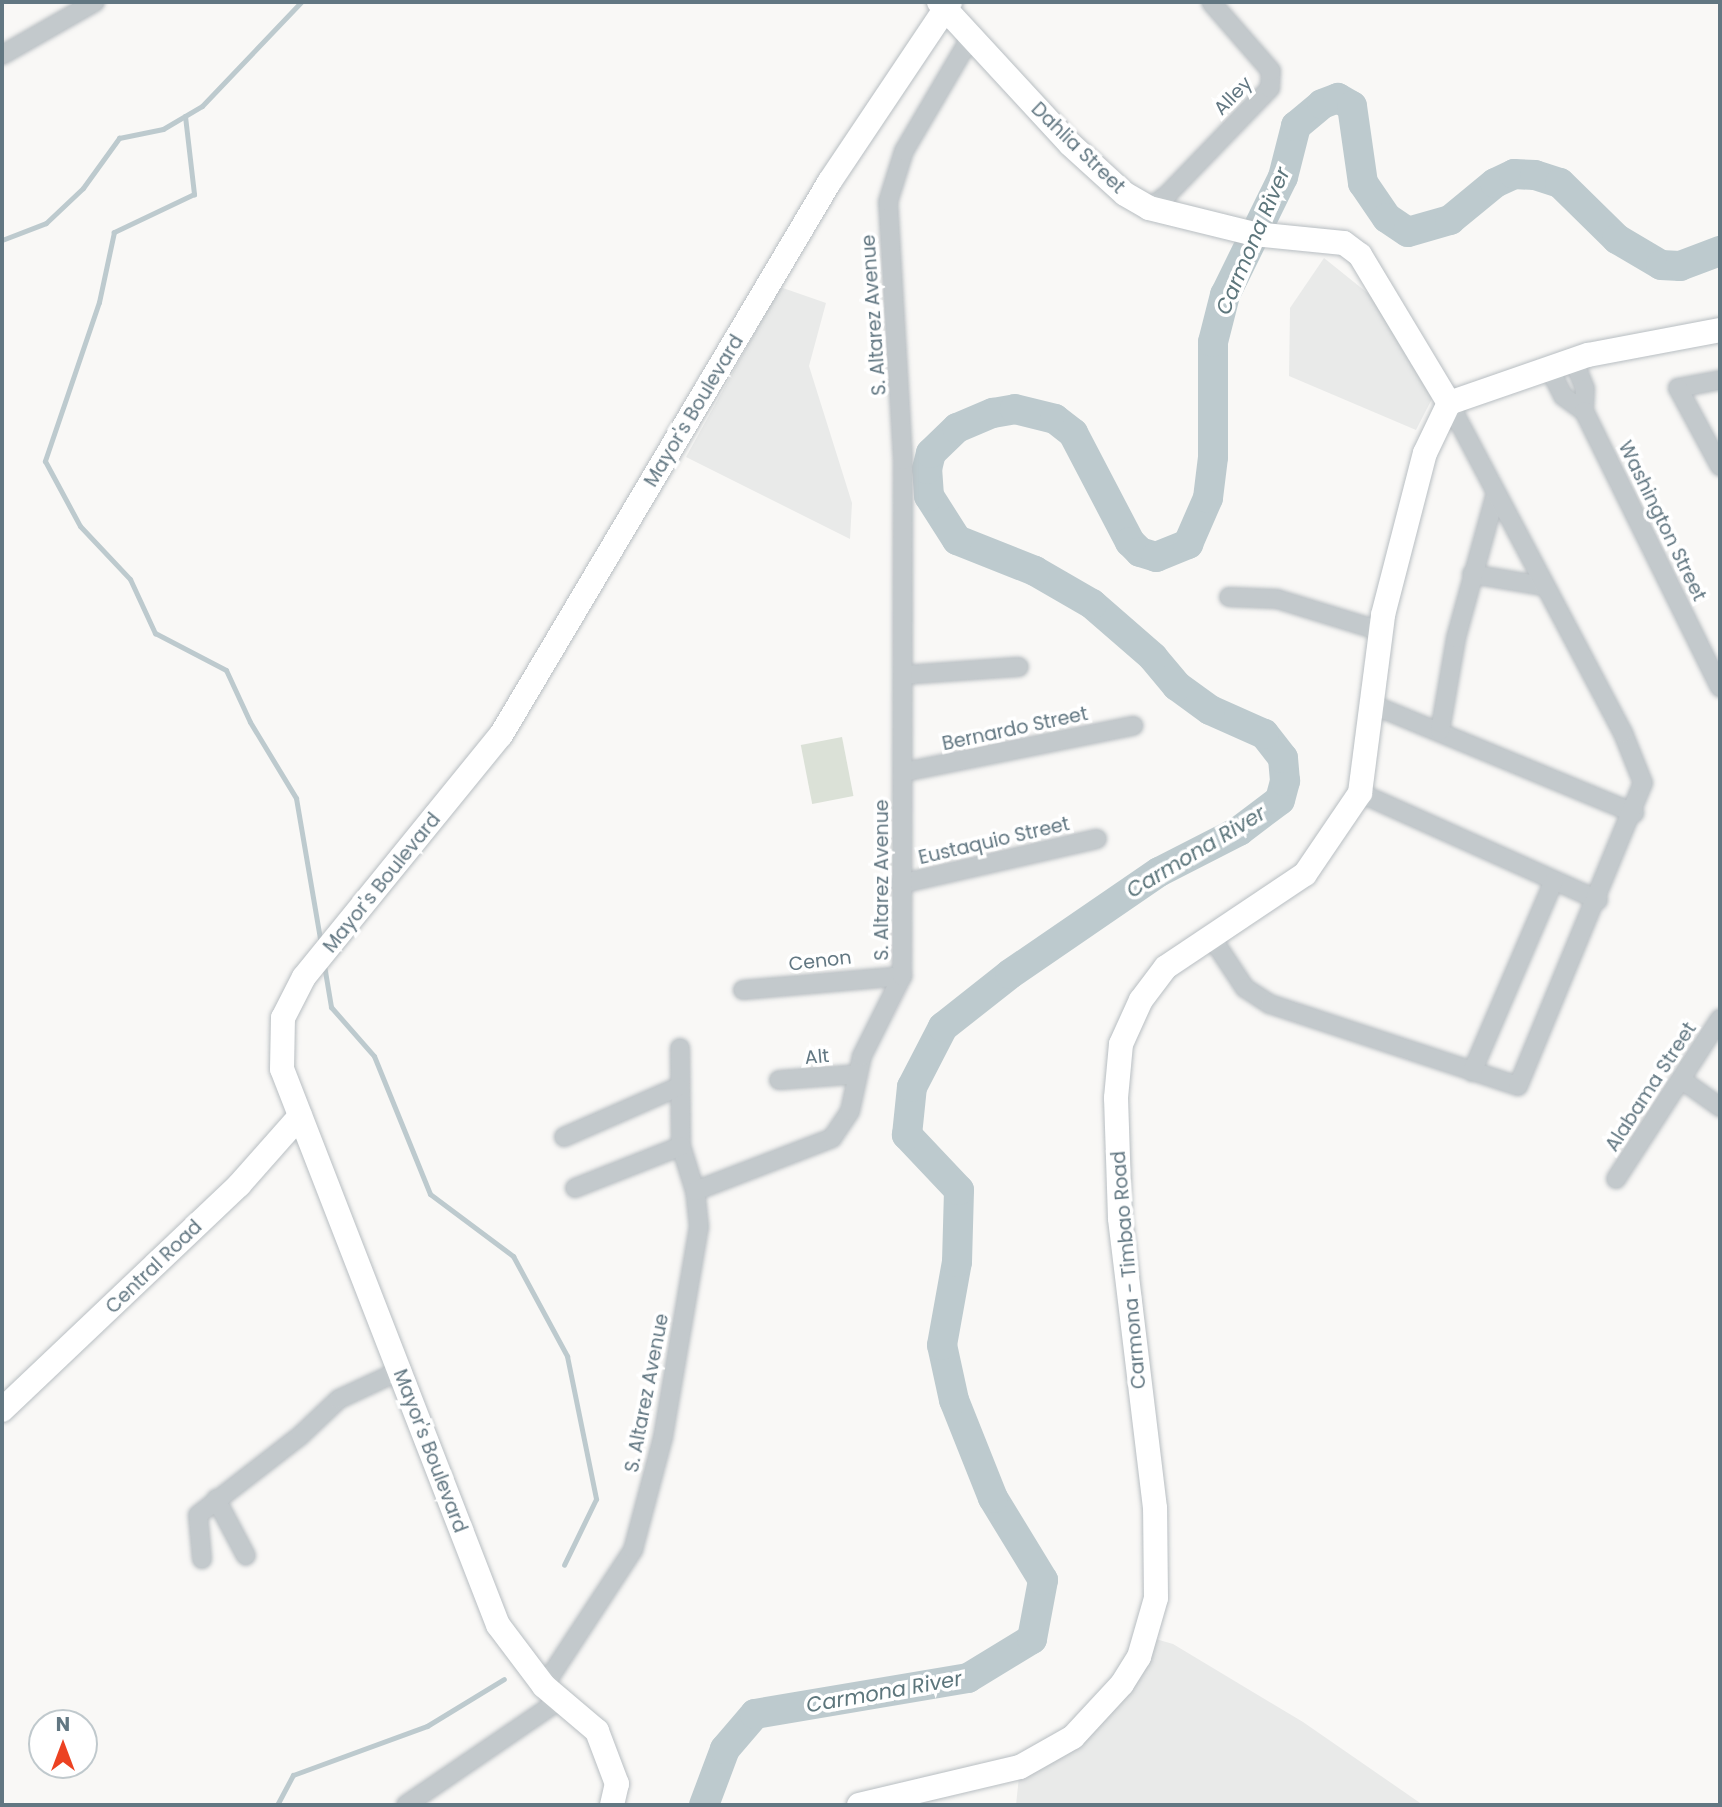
<!DOCTYPE html>
<html>
<head>
<meta charset="utf-8">
<style>
  body { margin:0 }
  #map { position:relative; width:1722px; height:1807px; overflow:hidden; background:#f9f8f6; font-family:Poppins,sans-serif }
  div>[style] { position:absolute }
  .built>* { inset:0; background:#e9eae9 }
  .green>* { inset:0; background:#dbe1d7; transform-origin:0 0 }
  .stream>* { height:5px; margin:-2.5px; padding:0 2.5px; transform-origin:2.5px; border-radius:2.5px; background:#bdcace }
  .river>* { height:30px; margin:-15px; padding:0 15px; transform-origin:15px; border-radius:15px; background:#bdcace }
  .roads { filter:drop-shadow(0 0 2px #b8bec2) drop-shadow(0 0 2px #b8bec2) }
  .street>* { height:18px; margin:-9px; padding:0 9px; transform-origin:9px; border-radius:9px; background:#c3c9cc }
  .secondary>* { height:24px; margin:-12px; padding:0 12px; transform-origin:12px; border-radius:12px; background:#fff }
  span { translate:-50% -50%; white-space:nowrap; text-align:center; line-height:1.15; -webkit-text-stroke:7px #fff; paint-order:stroke }
  .street-label { font-size:19px; color:#627782 }
  .water-label { font-size:21px; color:#5d767c; font-style:italic }
  .frame { position:absolute; inset:0; border:4px solid #627782; pointer-events:none }
  .north { position:absolute; left:28px; top:1709px; width:70px; height:70px; box-sizing:border-box; background:#fff; border:2px solid #c0c9cd; border-radius:50%; rotate:0deg; font-size:19px; font-weight:700; line-height:28px; text-align:center; color:#627782 }
  .north::after { content:''; display:block; margin:auto; width:24px; height:32px; background:#ec4222; clip-path:polygon(50% 0,100% 100%,50% 72%,0 100%) }
</style>
</head>
<body>
<div id="map">
  <div class="built">
    <div style="clip-path:polygon(1324px 258px,1375px 299px,1436px 391px,1416px 430px,1289px 376px,1290px 308px)"></div>
    <div style="clip-path:polygon(780px 287px,826px 303px,809px 366px,852px 503px,850px 539px,686px 457px)"></div>
    <div style="clip-path:polygon(1145px 1636px,1173px 1644px,1303px 1722px,1423px 1805px,1016px 1805px,1020px 1767px,1073px 1737px)"></div>
  </div>
  <div class="green">
    <div style="left:842px;top:737px;width:60px;height:42px;rotate:79deg"></div>
  </div>
  <div class="stream">
    <div style="left:185px;top:116px;width:79px;rotate:83.4deg"></div>
    <div style="left:194px;top:194px;width:89px;rotate:154.6deg"></div>
    <div style="left:114px;top:232px;width:72px;rotate:102.1deg"></div>
    <div style="left:99px;top:302px;width:168px;rotate:108.8deg"></div>
    <div style="left:45px;top:461px;width:74px;rotate:61.7deg"></div>
    <div style="left:80px;top:526px;width:73px;rotate:46.7deg"></div>
    <div style="left:130px;top:579px;width:60px;rotate:65.2deg"></div>
    <div style="left:155px;top:633px;width:80px;rotate:27.5deg"></div>
    <div style="left:226px;top:670px;width:57px;rotate:65.2deg"></div>
    <div style="left:250px;top:722px;width:89px;rotate:58.8deg"></div>
    <div style="left:296px;top:798px;width:149px;rotate:80.3deg"></div>
    <div style="left:2px;top:240px;width:47px;rotate:-21.1deg"></div>
    <div style="left:46px;top:223px;width:51px;rotate:-43.4deg"></div>
    <div style="left:83px;top:188px;width:62px;rotate:-54.2deg"></div>
    <div style="left:119px;top:138px;width:45px;rotate:-11.6deg"></div>
    <div style="left:163px;top:129px;width:45px;rotate:-30.5deg"></div>
    <div style="left:202px;top:106px;width:144px;rotate:-46.4deg"></div>
    <div style="left:324px;top:965px;width:43px;rotate:80.5deg"></div>
    <div style="left:331px;top:1007px;width:65px;rotate:48.7deg"></div>
    <div style="left:374px;top:1056px;width:149px;rotate:67.9deg"></div>
    <div style="left:430px;top:1194px;width:104px;rotate:36.8deg"></div>
    <div style="left:513px;top:1256px;width:114px;rotate:61.6deg"></div>
    <div style="left:567px;top:1356px;width:146px;rotate:78.5deg"></div>
    <div style="left:596px;top:1499px;width:73px;rotate:115.9deg"></div>
    <div style="left:277px;top:1805px;width:34px;rotate:-62deg"></div>
    <div style="left:293px;top:1775px;width:143px;rotate:-20.1deg"></div>
    <div style="left:427px;top:1726px;width:90px;rotate:-31.4deg"></div>
  </div>
  <div class="river">
    <div style="left:704px;top:1805px;width:60px;rotate:-69.4deg"></div>
    <div style="left:725px;top:1749px;width:46px;rotate:-49.4deg"></div>
    <div style="left:755px;top:1714px;width:216px;rotate:-9.6deg"></div>
    <div style="left:968px;top:1678px;width:75px;rotate:-31.4deg"></div>
    <div style="left:1032px;top:1639px;width:60px;rotate:-79.4deg"></div>
    <div style="left:1043px;top:1580px;width:96px;rotate:-121.4deg"></div>
    <div style="left:993px;top:1498px;width:105px;rotate:-111.7deg"></div>
    <div style="left:954px;top:1400px;width:56px;rotate:-102.3deg"></div>
    <div style="left:942px;top:1345px;width:84px;rotate:-79.8deg"></div>
    <div style="left:957px;top:1262px;width:72px;rotate:-88.4deg"></div>
    <div style="left:959px;top:1190px;width:76px;rotate:-133.4deg"></div>
    <div style="left:907px;top:1135px;width:48px;rotate:-84.1deg"></div>
    <div style="left:912px;top:1087px;width:68px;rotate:-62.7deg"></div>
    <div style="left:943px;top:1027px;width:85px;rotate:-38.3deg"></div>
    <div style="left:1010px;top:974px;width:181px;rotate:-34.4deg"></div>
    <div style="left:1159px;top:872px;width:90px;rotate:-27.1deg"></div>
    <div style="left:1239px;top:831px;width:51px;rotate:-37.1deg"></div>
    <div style="left:1280px;top:800px;width:20px;rotate:-75deg"></div>
    <div style="left:1285px;top:781px;width:23px;rotate:-95deg"></div>
    <div style="left:1283px;top:758px;width:31px;rotate:-128deg"></div>
    <div style="left:1264px;top:734px;width:59px;rotate:-156deg"></div>
    <div style="left:1210px;top:710px;width:41px;rotate:-144deg"></div>
    <div style="left:1177px;top:686px;width:38px;rotate:-130deg"></div>
    <div style="left:1153px;top:657px;width:81px;rotate:-139deg"></div>
    <div style="left:1092px;top:604px;width:66px;rotate:-149.9deg"></div>
    <div style="left:1035px;top:571px;width:84px;rotate:-158.3deg"></div>
    <div style="left:957px;top:540px;width:52px;rotate:-122.5deg"></div>
    <div style="left:929px;top:496px;width:27px;rotate:-94deg"></div>
    <div style="left:927px;top:469px;width:16px;rotate:-76deg"></div>
    <div style="left:931px;top:453px;width:36px;rotate:-44deg"></div>
    <div style="left:957px;top:428px;width:39px;rotate:-23deg"></div>
    <div style="left:993px;top:413px;width:22px;rotate:-10deg"></div>
    <div style="left:1015px;top:409px;width:41px;rotate:14deg"></div>
    <div style="left:1055px;top:419px;width:23px;rotate:38deg"></div>
    <div style="left:1073px;top:433px;width:123px;rotate:62.4deg"></div>
    <div style="left:1130px;top:542px;width:14px;rotate:45deg"></div>
    <div style="left:1140px;top:552px;width:17px;rotate:17deg"></div>
    <div style="left:1156px;top:557px;width:35px;rotate:-22deg"></div>
    <div style="left:1188px;top:544px;width:50px;rotate:-66.5deg"></div>
    <div style="left:1208px;top:498px;width:41px;rotate:-83deg"></div>
    <div style="left:1213px;top:457px;width:115px;rotate:-90deg"></div>
    <div style="left:1213px;top:342px;width:49px;rotate:-75.7deg"></div>
    <div style="left:1225px;top:295px;width:131px;rotate:-63.8deg"></div>
    <div style="left:1283px;top:177px;width:53px;rotate:-75.7deg"></div>
    <div style="left:1296px;top:126px;width:34px;rotate:-40deg"></div>
    <div style="left:1322px;top:104px;width:17px;rotate:-21deg"></div>
    <div style="left:1338px;top:98px;width:16px;rotate:30deg"></div>
    <div style="left:1352px;top:106px;width:78px;rotate:81.9deg"></div>
    <div style="left:1363px;top:183px;width:42px;rotate:55.6deg"></div>
    <div style="left:1387px;top:218px;width:25px;rotate:34deg"></div>
    <div style="left:1408px;top:232px;width:44px;rotate:-15.9deg"></div>
    <div style="left:1450px;top:220px;width:58px;rotate:-39.4deg"></div>
    <div style="left:1495px;top:183px;width:21px;rotate:-25deg"></div>
    <div style="left:1514px;top:174px;width:21px;rotate:3deg"></div>
    <div style="left:1535px;top:175px;width:26px;rotate:18deg"></div>
    <div style="left:1560px;top:183px;width:80px;rotate:44.5deg"></div>
    <div style="left:1617px;top:239px;width:51px;rotate:30.6deg"></div>
    <div style="left:1661px;top:265px;width:19px;rotate:3deg"></div>
    <div style="left:1680px;top:266px;width:43px;rotate:-20.6deg"></div>
  </div>
  <div class="roads">
    <div class="street">
      <div style="left:2px;top:55px;width:107px;rotate:-29.7deg"></div>
      <div style="left:1149px;top:208px;width:22px;rotate:-36deg"></div>
      <div style="left:1167px;top:195px;width:149px;rotate:-46.1deg"></div>
      <div style="left:1270px;top:88px;width:17px;rotate:-87deg"></div>
      <div style="left:1271px;top:71px;width:91px;rotate:-131deg"></div>
      <div style="left:1573px;top:359px;width:32px;rotate:68deg"></div>
      <div style="left:1585px;top:389px;width:22px;rotate:93deg"></div>
      <div style="left:1548px;top:366px;width:34px;rotate:63deg"></div>
      <div style="left:1563px;top:396px;width:26px;rotate:36deg"></div>
      <div style="left:1584px;top:411px;width:308px;rotate:63.8deg"></div>
      <div style="left:1720px;top:380px;width:43px;rotate:169.2deg"></div>
      <div style="left:1678px;top:388px;width:89px;rotate:61.7deg"></div>
      <div style="left:1472px;top:574px;width:73px;rotate:9.5deg"></div>
      <div style="left:1229px;top:597px;width:48px;rotate:2.4deg"></div>
      <div style="left:1277px;top:599px;width:109px;rotate:17.1deg"></div>
      <div style="left:904px;top:675px;width:115px;rotate:-4deg"></div>
      <div style="left:1371px;top:704px;width:285px;rotate:22.5deg"></div>
      <div style="left:1440px;top:731px;width:94px;rotate:-80.2deg"></div>
      <div style="left:1456px;top:638px;width:147px;rotate:-74.6deg"></div>
      <div style="left:904px;top:772px;width:234px;rotate:-11.4deg"></div>
      <div style="left:1360px;top:793px;width:261px;rotate:24.2deg"></div>
      <div style="left:900px;top:884px;width:202px;rotate:-12.9deg"></div>
      <div style="left:1210px;top:935px;width:64px;rotate:56.6deg"></div>
      <div style="left:1245px;top:988px;width:30px;rotate:33deg"></div>
      <div style="left:1270px;top:1004px;width:261px;rotate:18.3deg"></div>
      <div style="left:1518px;top:1086px;width:328px;rotate:-67.6deg"></div>
      <div style="left:1643px;top:783px;width:54px;rotate:-111.8deg"></div>
      <div style="left:1623px;top:733px;width:373px;rotate:-117.8deg"></div>
      <div style="left:743px;top:990px;width:160px;rotate:-5deg"></div>
      <div style="left:680px;top:1048px;width:98px;rotate:89.4deg"></div>
      <div style="left:681px;top:1146px;width:47px;rotate:72.7deg"></div>
      <div style="left:1472px;top:1072px;width:208px;rotate:-66.8deg"></div>
      <div style="left:779px;top:1080px;width:79px;rotate:-4.3deg"></div>
      <div style="left:1682px;top:1080px;width:47px;rotate:35.4deg"></div>
      <div style="left:564px;top:1137px;width:124px;rotate:-23.7deg"></div>
      <div style="left:1616px;top:1179px;width:191px;rotate:-57deg"></div>
      <div style="left:575px;top:1188px;width:114px;rotate:-21.6deg"></div>
      <div style="left:216px;top:1499px;width:64px;rotate:62.2deg"></div>
      <div style="left:202px;top:1559px;width:44px;rotate:-95.2deg"></div>
      <div style="left:198px;top:1515px;width:130px;rotate:-37.8deg"></div>
      <div style="left:301px;top:1435px;width:52px;rotate:-43.5deg"></div>
      <div style="left:339px;top:1399px;width:66px;rotate:-25deg"></div>
      <div style="left:544px;top:1686px;width:163px;rotate:-56.8deg"></div>
      <div style="left:633px;top:1550px;width:117px;rotate:-75.1deg"></div>
      <div style="left:663px;top:1437px;width:213px;rotate:-80.3deg"></div>
      <div style="left:699px;top:1227px;width:36px;rotate:-96deg"></div>
      <div style="left:695px;top:1191px;width:147px;rotate:-21.1deg"></div>
      <div style="left:832px;top:1138px;width:32px;rotate:-56deg"></div>
      <div style="left:850px;top:1111px;width:56px;rotate:-77.7deg"></div>
      <div style="left:862px;top:1056px;width:89px;rotate:-63.4deg"></div>
      <div style="left:902px;top:976px;width:516px;rotate:-89.89deg"></div>
      <div style="left:903px;top:460px;width:258px;rotate:-93.3deg"></div>
      <div style="left:888px;top:202px;width:53px;rotate:-72.6deg"></div>
      <div style="left:904px;top:151px;width:132px;rotate:-59.6deg"></div>
      <div style="left:406px;top:1805px;width:186px;rotate:-34.3deg"></div>
    </div>
    <div class="secondary">
      <div style="left:939px;top:2px;width:193px;rotate:47.3deg"></div>
      <div style="left:1070px;top:144px;width:74px;rotate:42.3deg"></div>
      <div style="left:1125px;top:194px;width:28px;rotate:30deg"></div>
      <div style="left:1149px;top:208px;width:108px;rotate:13.9deg"></div>
      <div style="left:1254px;top:234px;width:90px;rotate:5.7deg"></div>
      <div style="left:1344px;top:243px;width:20px;rotate:37deg"></div>
      <div style="left:1360px;top:255px;width:173px;rotate:59deg"></div>
      <div style="left:1449px;top:403px;width:147px;rotate:-19.1deg"></div>
      <div style="left:1588px;top:355px;width:134px;rotate:-10.7deg"></div>
      <div style="left:2px;top:1410px;width:327px;rotate:-43.5deg"></div>
      <div style="left:239px;top:1185px;width:92px;rotate:-48.5deg"></div>
      <div style="left:612px;top:1805px;width:22px;rotate:-77deg"></div>
      <div style="left:617px;top:1784px;width:57px;rotate:-110.7deg"></div>
      <div style="left:597px;top:1731px;width:70px;rotate:-139.7deg"></div>
      <div style="left:544px;top:1686px;width:76px;rotate:-127deg"></div>
      <div style="left:498px;top:1625px;width:596px;rotate:-111.23deg"></div>
      <div style="left:282px;top:1069px;width:51px;rotate:-88.9deg"></div>
      <div style="left:283px;top:1018px;width:46px;rotate:-62.9deg"></div>
      <div style="left:304px;top:977px;width:312px;rotate:-50.9deg"></div>
      <div style="left:501px;top:735px;width:644px;rotate:-59.3deg"></div>
      <div style="left:830px;top:181px;width:216px;rotate:-56.2deg"></div>
      <div style="left:859px;top:1805px;width:165px;rotate:-13.3deg"></div>
      <div style="left:1020px;top:1767px;width:61px;rotate:-29.5deg"></div>
      <div style="left:1073px;top:1737px;width:72px;rotate:-47.2deg"></div>
      <div style="left:1122px;top:1684px;width:32px;rotate:-58deg"></div>
      <div style="left:1139px;top:1657px;width:61px;rotate:-73.9deg"></div>
      <div style="left:1156px;top:1598px;width:90px;rotate:-90.6deg"></div>
      <div style="left:1155px;top:1508px;width:292px;rotate:-96.9deg"></div>
      <div style="left:1120px;top:1218px;width:120px;rotate:-91.9deg"></div>
      <div style="left:1116px;top:1098px;width:54px;rotate:-84.7deg"></div>
      <div style="left:1121px;top:1044px;width:48px;rotate:-65.6deg"></div>
      <div style="left:1141px;top:1000px;width:41px;rotate:-52.9deg"></div>
      <div style="left:1166px;top:967px;width:167px;rotate:-33.8deg"></div>
      <div style="left:1305px;top:874px;width:98px;rotate:-55.8deg"></div>
      <div style="left:1360px;top:793px;width:179px;rotate:-82.6deg"></div>
      <div style="left:1383px;top:615px;width:167px;rotate:-75.5deg"></div>
      <div style="left:1425px;top:453px;width:55px;rotate:-64.4deg"></div>
    </div>
  </div>
  <div class="street-label">
    <span style="left:1233px;top:96px;rotate:-46deg">Alley</span>
    <span style="left:1078px;top:148px;rotate:44deg">Dahlia Street</span>
    <span style="left:874px;top:315px;rotate:-94deg">S. Altarez Avenue</span>
    <span style="left:694px;top:411px;rotate:-59deg">Mayor's Boulevard</span>
    <span style="left:1662px;top:521px;rotate:64deg">Washington Street</span>
    <span style="left:1015px;top:729px;rotate:-12deg">Bernardo Street</span>
    <span style="left:994px;top:841px;rotate:-13deg">Eustaquio Street</span>
    <span style="left:882px;top:880px;rotate:-90deg">S. Altarez Avenue</span>
    <span style="left:382px;top:883px;rotate:-51deg">Mayor's Boulevard</span>
    <span style="left:820px;top:961px;rotate:-7deg">Cenon</span>
    <span style="left:817px;top:1057px;rotate:-5deg">Alt</span>
    <span style="left:1651px;top:1087px;rotate:-57deg">Alabama Street</span>
    <span style="left:154px;top:1267px;rotate:-44deg">Central Road</span>
    <span style="left:1129px;top:1270px;rotate:-95deg">Carmona - Timbao Road</span>
    <span style="left:647px;top:1393px;rotate:-79deg">S. Altarez Avenue</span>
    <span style="left:430px;top:1451px;rotate:69deg">Mayor's Boulevard</span>
  </div>
  <div class="water-label">
    <span style="left:1253px;top:241px;rotate:-67deg">Carmona River</span>
    <span style="left:1196px;top:852px;rotate:-31deg">Carmona River</span>
    <span style="left:884px;top:1692px;rotate:-10deg">Carmona River</span>
  </div>
  <div class="frame"></div>
  <div class="north">N</div>
</div>
</body>
</html>
